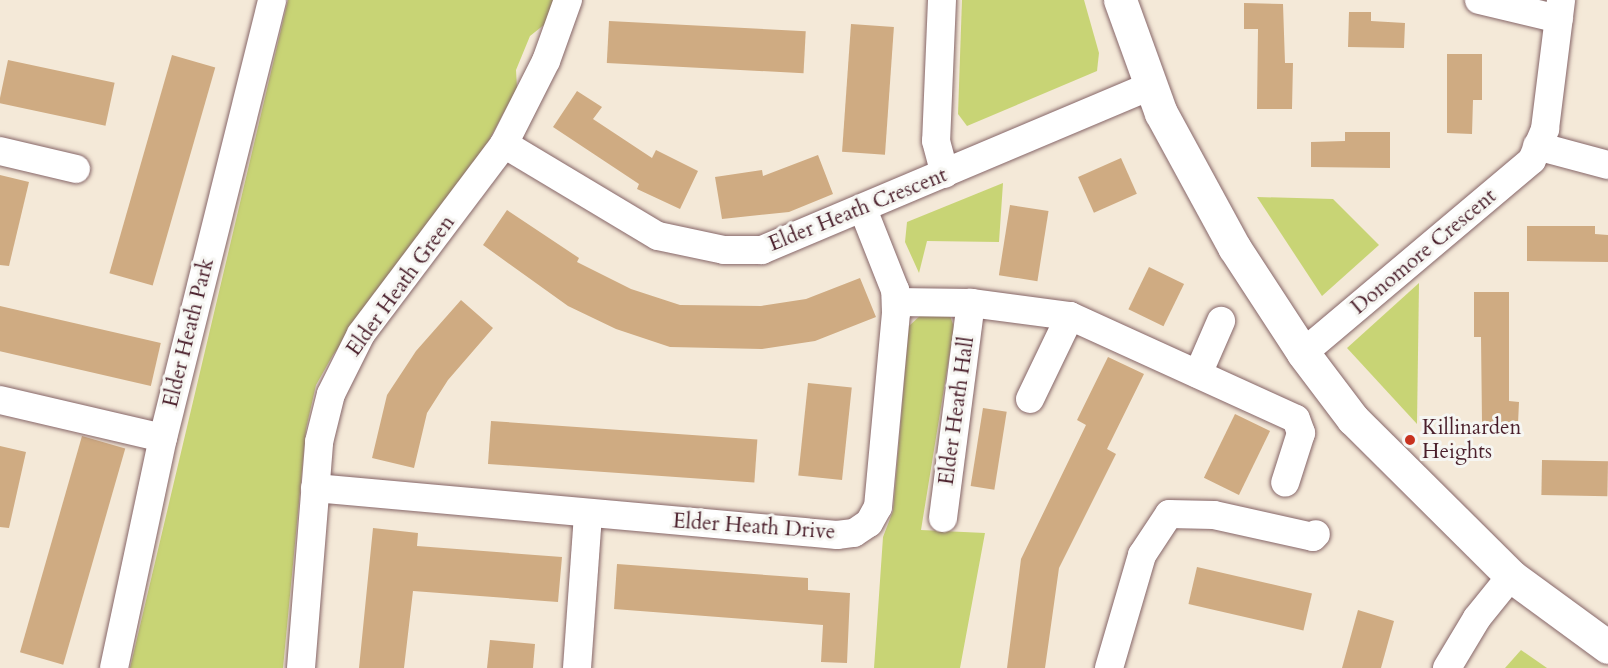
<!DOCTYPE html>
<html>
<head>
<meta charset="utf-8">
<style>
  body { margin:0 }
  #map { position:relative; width:1608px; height:668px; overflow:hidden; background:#f4e9d8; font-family:Cardo,serif }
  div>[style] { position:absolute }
  .green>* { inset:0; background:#c8d475 }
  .building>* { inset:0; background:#cfab82; transform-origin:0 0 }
  .roads { filter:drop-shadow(0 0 2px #866668) drop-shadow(0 0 2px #866668) }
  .street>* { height:28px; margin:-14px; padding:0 14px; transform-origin:14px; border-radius:14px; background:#fff }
  .secondary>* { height:33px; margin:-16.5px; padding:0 16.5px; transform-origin:16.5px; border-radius:16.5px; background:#fff }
  .dots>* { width:16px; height:16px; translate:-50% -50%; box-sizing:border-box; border:3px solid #f6f6f2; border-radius:50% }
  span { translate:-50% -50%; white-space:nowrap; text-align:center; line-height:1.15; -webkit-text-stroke:6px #f6f6f2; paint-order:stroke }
  .street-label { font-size:21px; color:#4a1f2b }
  .poi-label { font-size:21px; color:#4a1f2b }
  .left { translate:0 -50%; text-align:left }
</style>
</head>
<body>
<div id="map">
  <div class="green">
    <div style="clip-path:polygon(288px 0,554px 0,545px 24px,530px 36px,516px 70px,517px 88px,488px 142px,333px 355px,316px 385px,306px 429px,283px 668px,130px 668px)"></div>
    <div style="clip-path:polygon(962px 0,1084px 0,1099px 53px,1097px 71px,967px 126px,958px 114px)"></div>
    <div style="clip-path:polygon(1003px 183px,999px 242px,927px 241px,919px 273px,905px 242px,907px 222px)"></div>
    <div style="clip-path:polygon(1257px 197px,1333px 199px,1379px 245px,1322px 296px)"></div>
    <div style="clip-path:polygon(1419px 283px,1417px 424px,1347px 348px)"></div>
    <div style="clip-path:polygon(949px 313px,954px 327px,921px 530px,985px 533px,960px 668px,874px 668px,883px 537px,893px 511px,909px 326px,922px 314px)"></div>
    <div style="clip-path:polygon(1521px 650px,1547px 668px,1505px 668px)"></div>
  </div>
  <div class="building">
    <div style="clip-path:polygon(1244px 3px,1283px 4px,1285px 63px,1293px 63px,1292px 109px,1257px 109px,1258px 29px,1244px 29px)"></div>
    <div style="clip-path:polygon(1349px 12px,1371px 12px,1371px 21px,1405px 23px,1404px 48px,1348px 47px)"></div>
    <div style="left:609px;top:21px;width:197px;height:42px;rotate:3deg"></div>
    <div style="left:851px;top:24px;width:43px;height:128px;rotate:4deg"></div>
    <div style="clip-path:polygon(1447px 54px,1482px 54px,1482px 100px,1473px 100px,1472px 134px,1447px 133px)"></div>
    <div style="left:172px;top:55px;width:45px;height:227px;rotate:16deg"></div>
    <div style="left:8px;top:60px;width:109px;height:44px;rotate:12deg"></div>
    <div style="clip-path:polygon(577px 91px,602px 107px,593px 119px,652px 158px,656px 150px,698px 171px,680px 209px,637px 189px,639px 184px,553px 127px)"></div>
    <div style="clip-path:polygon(1345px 132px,1390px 132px,1390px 168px,1311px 167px,1311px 142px,1345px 141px)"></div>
    <div style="clip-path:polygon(818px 155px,833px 194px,789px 212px,722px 219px,715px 177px,762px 170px,763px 176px)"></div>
    <div style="left:1121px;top:158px;width:39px;height:47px;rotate:66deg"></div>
    <div style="clip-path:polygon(0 175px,29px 182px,9px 266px,0 265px)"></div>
    <div style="left:1010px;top:205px;width:39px;height:71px;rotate:9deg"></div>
    <div style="clip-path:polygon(507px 210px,579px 258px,577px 262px,631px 289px,680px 305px,761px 306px,806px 299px,860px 278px,876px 317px,815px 341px,762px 349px,670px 347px,616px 329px,568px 306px,483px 245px)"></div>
    <div style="clip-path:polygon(1527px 226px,1595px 226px,1595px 234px,1608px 235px,1608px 262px,1527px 261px)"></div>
    <div style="left:1149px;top:267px;width:39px;height:47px;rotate:26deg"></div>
    <div style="clip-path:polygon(1474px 292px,1509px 292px,1509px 401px,1519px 402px,1518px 424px,1482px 423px,1481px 337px,1474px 337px)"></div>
    <div style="clip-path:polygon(461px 300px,493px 328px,448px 380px,427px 413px,414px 468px,372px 458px,387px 395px,416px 351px)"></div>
    <div style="left:0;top:306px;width:165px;height:44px;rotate:13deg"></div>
    <div style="clip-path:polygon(1108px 357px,1144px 374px,1107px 449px,1116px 454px,1059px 568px,1045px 668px,1007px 668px,1021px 559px,1086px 425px,1077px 420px)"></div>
    <div style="left:808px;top:383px;width:44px;height:93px;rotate:6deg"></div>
    <div style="left:983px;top:408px;width:24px;height:79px;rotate:9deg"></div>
    <div style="left:1235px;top:414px;width:39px;height:71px;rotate:26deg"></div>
    <div style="left:491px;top:421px;width:267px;height:43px;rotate:4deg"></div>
    <div style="left:82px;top:436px;width:45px;height:225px;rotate:16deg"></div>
    <div style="clip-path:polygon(0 446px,26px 452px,9px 528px,0 527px)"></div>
    <div style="left:1542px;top:460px;width:66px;height:35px;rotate:1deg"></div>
    <div style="clip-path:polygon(373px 528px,418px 533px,417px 546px,562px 557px,558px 602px,413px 591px,404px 668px,359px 668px)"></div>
    <div style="clip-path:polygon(617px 564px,808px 578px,808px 590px,850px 593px,847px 663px,821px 662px,823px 625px,614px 609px)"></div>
    <div style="left:1197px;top:567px;width:118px;height:38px;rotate:13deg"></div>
    <div style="clip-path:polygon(1358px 610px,1394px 621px,1381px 668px,1342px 668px)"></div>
    <div style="clip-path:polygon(490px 640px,535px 644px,533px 668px,487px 668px)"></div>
  </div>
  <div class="roads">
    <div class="street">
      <div style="left:942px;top:0;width:141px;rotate:92.4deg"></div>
      <div style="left:936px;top:141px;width:34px;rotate:75deg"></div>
      <div style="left:1479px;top:0;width:82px;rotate:13.4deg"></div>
      <div style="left:504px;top:144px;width:179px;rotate:30.9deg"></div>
      <div style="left:658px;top:236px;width:67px;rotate:12deg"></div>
      <div style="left:724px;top:250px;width:38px"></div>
      <div style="left:762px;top:250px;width:422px;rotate:-22.9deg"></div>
      <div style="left:1537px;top:146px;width:73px;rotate:15deg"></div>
      <div style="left:0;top:151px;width:78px;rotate:13.3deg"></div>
      <div style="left:896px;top:302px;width:75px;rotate:0.8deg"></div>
      <div style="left:971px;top:303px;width:100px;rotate:7.5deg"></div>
      <div style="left:1070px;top:316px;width:248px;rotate:24.5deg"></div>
      <div style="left:1296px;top:419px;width:15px;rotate:70deg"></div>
      <div style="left:1301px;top:433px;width:52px;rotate:107.7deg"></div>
      <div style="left:1303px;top:353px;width:299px;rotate:-40.1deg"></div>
      <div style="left:1532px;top:160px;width:34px;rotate:-67deg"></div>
      <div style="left:1545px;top:129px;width:130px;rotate:-82.9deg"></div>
      <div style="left:1198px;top:374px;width:58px;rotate:-66.5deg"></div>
      <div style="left:1030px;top:399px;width:92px;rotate:-64.3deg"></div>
      <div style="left:0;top:400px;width:167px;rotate:13.1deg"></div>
      <div style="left:315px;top:488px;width:524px;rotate:5.14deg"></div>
      <div style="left:837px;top:535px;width:17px;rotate:-7deg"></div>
      <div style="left:854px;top:533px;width:18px;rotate:-34deg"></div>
      <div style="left:869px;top:523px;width:18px;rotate:-61deg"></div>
      <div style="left:878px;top:507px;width:195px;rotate:-84.7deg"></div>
      <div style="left:896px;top:313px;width:23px;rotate:-92deg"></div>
      <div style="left:895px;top:290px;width:87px;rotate:-111.6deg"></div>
      <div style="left:943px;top:518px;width:217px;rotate:-82.6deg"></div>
      <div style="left:114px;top:668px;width:235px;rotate:-78deg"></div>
      <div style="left:163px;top:438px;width:451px;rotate:-76deg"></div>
      <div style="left:301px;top:668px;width:227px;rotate:-85.4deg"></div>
      <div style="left:319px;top:442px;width:49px;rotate:-76deg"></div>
      <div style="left:331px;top:394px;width:67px;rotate:-63.4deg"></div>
      <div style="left:361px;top:334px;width:238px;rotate:-53deg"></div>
      <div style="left:504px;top:144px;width:93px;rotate:-63.2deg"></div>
      <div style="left:546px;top:61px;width:65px;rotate:-70.2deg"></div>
      <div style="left:577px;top:668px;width:155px;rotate:-85.9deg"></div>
      <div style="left:1109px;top:668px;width:118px;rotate:-73.7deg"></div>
      <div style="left:1142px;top:555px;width:49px;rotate:-56.6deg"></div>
      <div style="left:1169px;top:514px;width:45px;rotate:1.3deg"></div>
      <div style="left:1214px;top:515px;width:101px;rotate:12.5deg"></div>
      <div style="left:1313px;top:537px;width:4px;rotate:-45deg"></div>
      <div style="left:1447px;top:668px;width:58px;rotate:-59deg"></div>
      <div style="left:1477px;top:618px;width:54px;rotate:-51deg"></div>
    </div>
    <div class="secondary">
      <div style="left:1120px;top:0;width:120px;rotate:70.1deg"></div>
      <div style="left:1161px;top:113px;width:153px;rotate:61.4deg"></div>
      <div style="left:1234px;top:247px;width:126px;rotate:56.9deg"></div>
      <div style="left:1303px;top:353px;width:83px;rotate:52.9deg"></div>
      <div style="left:1353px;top:419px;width:223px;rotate:44.8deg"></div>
      <div style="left:1511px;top:576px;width:120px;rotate:36.2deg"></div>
    </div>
  </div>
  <div class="dots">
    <div style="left:1410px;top:440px;background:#c8321e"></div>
  </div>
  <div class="street-label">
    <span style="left:858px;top:210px;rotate:-22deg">Elder Heath Crescent</span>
    <span style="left:1424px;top:252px;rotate:-40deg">Donomore Crescent</span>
    <span style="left:401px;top:286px;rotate:-54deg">Elder Heath Green</span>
    <span style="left:189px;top:333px;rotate:-76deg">Elder Heath Park</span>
    <span style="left:957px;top:411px;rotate:-82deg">Elder Heath Hall</span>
    <span style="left:754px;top:527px;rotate:4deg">Elder Heath Drive</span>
  </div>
  <div class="poi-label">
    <span class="left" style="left:1422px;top:440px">Killinarden<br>Heights</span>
  </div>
</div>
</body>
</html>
